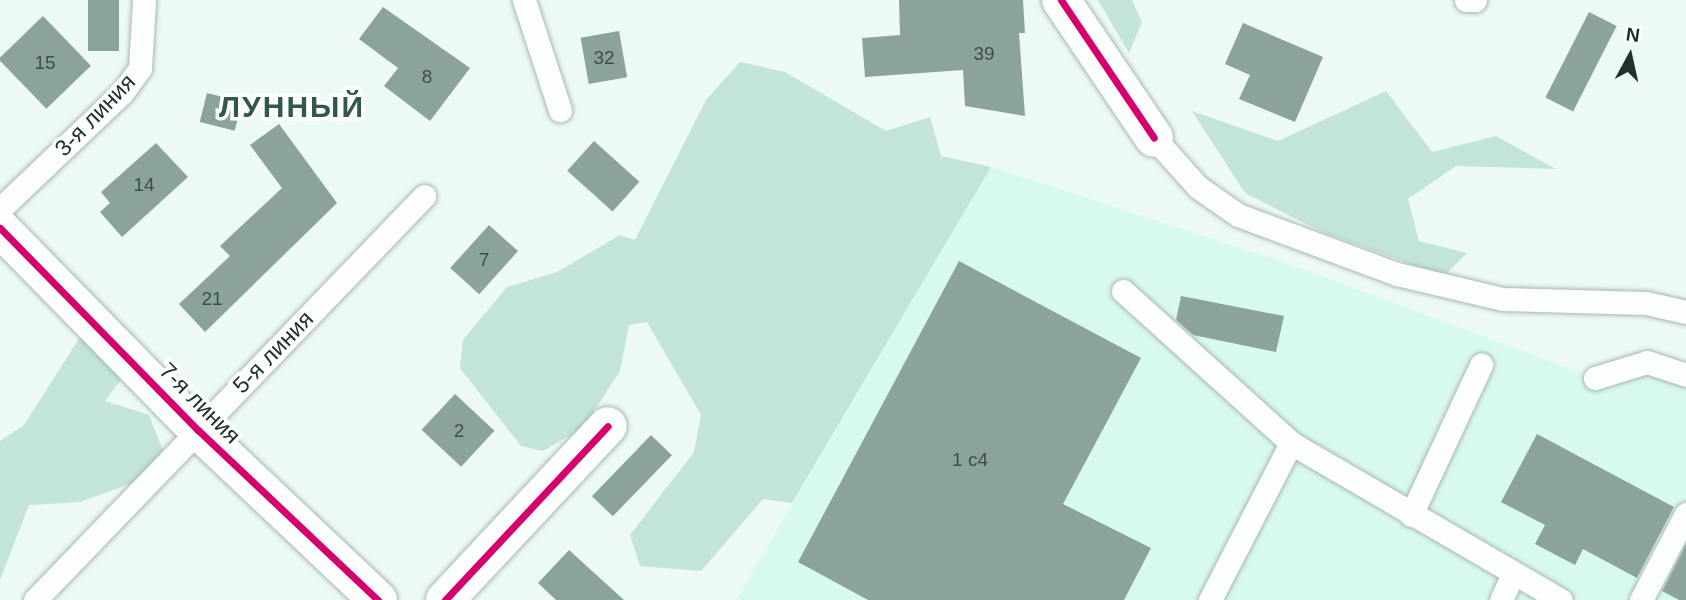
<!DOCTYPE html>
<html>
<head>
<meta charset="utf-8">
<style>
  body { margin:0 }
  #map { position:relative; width:1686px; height:600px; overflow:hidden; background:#ecf9f4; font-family:Helvetica,sans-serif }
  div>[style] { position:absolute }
  .built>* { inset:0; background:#d8faed }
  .green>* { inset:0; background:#c2e5d8 }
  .building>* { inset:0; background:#8ba39c; transform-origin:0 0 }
  .roads { filter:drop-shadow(0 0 2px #aab7b2) drop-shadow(0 0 2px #aab7b2) }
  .lane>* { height:23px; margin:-11.5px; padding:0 11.5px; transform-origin:11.5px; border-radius:11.5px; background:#fcfefd }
  .street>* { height:38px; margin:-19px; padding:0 19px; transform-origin:19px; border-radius:19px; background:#fcfefd }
  .cycleway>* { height:7px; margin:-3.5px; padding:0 3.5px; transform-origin:3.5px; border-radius:3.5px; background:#d6006c }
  span { translate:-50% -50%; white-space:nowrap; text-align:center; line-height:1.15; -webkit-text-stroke:7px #fff; paint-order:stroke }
  .number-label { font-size:19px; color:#3c4e48 }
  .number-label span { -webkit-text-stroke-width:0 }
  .street-label { font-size:23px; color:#21322c }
  .district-label { font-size:30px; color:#32574b; font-weight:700; letter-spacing:2px }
  .north { position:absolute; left:1595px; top:21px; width:70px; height:70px; -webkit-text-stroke:5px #fff; paint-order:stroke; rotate:8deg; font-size:19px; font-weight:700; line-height:28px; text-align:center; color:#21322c }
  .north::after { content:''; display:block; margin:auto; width:24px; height:32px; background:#21322c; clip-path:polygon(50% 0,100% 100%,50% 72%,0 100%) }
</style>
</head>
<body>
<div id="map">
  <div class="built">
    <div style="clip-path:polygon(991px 167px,1281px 261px,1595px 378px,1647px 362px,1686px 375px,1686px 600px,736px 600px)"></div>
  </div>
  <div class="green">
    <div style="clip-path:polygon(1098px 0,1132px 0,1142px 22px,1129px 53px)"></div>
    <div style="clip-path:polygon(740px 62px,785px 72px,886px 131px,930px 117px,941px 156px,991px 167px,792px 503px,763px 499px,701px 571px,640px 566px,630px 535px,694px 452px,701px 415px,647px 322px,629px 325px,620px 371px,583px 428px,543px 451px,521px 446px,460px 368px,463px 340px,507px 287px,557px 272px,620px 235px,635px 240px,706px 100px)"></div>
    <div style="clip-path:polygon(1386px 91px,1432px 152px,1496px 136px,1556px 169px,1456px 166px,1408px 199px,1419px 241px,1467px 253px,1444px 276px,1322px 232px,1245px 193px,1192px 111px,1278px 141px)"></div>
    <div style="clip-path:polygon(82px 334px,124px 376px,105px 401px,149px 415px,163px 451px,144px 479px,80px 502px,29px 505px,0 580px,0 441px,24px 425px)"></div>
  </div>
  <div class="building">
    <div style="left:88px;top:0;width:31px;height:51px"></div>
    <div style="clip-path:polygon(899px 0,1023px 0,1025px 33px,1019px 33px,1025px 116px,965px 106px,963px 70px,865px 77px,862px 38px,900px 35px)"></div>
    <div style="clip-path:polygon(383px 7px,470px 68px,430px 121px,384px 86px,398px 68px,359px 39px)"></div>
    <div style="left:1589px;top:12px;width:31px;height:96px;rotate:27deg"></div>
    <div style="left:43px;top:16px;width:69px;height:62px;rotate:46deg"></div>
    <div style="clip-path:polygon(1243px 23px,1323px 57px,1295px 122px,1239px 99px,1250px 75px,1225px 64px)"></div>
    <div style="left:619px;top:31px;width:47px;height:39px;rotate:80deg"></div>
    <div style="left:207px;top:93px;width:36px;height:30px;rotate:14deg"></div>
    <div style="clip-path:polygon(279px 124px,337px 203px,205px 332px,179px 304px,230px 256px,220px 246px,282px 188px,250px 145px)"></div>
    <div style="left:594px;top:141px;width:61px;height:40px;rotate:42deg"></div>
    <div style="clip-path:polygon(156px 143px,188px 177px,122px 237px,100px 212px,110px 203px,101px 192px)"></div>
    <div style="left:489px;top:225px;width:39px;height:58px;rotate:42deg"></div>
    <div style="clip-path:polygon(959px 261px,1141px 358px,1063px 504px,1151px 548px,1124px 600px,868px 600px,798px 562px)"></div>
    <div style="clip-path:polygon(1181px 296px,1284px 316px,1276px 352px,1193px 335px,1176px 320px)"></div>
    <div style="left:455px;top:394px;width:54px;height:49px;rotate:43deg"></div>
    <div style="clip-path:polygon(1537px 434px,1674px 507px,1637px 578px,1583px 549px,1575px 565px,1535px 544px,1545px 525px,1501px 502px)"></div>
    <div style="left:651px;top:435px;width:29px;height:85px;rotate:44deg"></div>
    <div style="clip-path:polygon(1686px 544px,1686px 600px,1679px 600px,1662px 591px)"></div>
    <div style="clip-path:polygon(569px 550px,624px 600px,556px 600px,538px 583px)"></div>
  </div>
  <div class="roads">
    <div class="lane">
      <div style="left:524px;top:0;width:116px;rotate:71.9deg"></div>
      <div style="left:1466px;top:0;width:9px"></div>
      <div style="left:1154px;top:138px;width:66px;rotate:48.1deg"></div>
      <div style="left:1198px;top:187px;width:49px;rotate:35deg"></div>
      <div style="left:1238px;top:215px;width:170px;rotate:20.4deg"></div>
      <div style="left:1397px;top:274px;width:109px;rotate:13.3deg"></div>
      <div style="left:1503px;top:299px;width:143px;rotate:1.6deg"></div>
      <div style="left:1646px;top:303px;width:41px;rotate:12.7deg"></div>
      <div style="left:0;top:209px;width:168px;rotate:-43.6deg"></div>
      <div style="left:122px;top:93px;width:31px;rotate:-54deg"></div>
      <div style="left:140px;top:68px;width:68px;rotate:-86.6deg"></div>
      <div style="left:1123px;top:291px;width:227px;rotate:42.1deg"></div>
      <div style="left:1291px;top:443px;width:177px;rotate:117.3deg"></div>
      <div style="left:1595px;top:378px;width:54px;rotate:-17.1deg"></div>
      <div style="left:1647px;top:362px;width:41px;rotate:18.4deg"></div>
      <div style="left:1291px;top:443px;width:312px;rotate:30.2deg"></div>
      <div style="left:1411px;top:515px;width:166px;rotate:-65deg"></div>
      <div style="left:35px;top:600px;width:561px;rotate:-46.08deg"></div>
      <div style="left:1501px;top:600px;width:29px;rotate:-65deg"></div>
      <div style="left:1641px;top:600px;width:97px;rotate:-62.4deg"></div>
    </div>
    <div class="street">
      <div style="left:1061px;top:0;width:166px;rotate:56deg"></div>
      <div style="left:0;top:228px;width:283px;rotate:45.6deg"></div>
      <div style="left:198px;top:430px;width:248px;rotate:43.4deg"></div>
      <div style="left:445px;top:600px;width:238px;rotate:-46.9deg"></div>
    </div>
  </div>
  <div class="cycleway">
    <div style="left:1061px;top:0;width:166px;rotate:56deg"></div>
    <div style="left:0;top:228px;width:283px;rotate:45.6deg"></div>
    <div style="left:198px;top:430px;width:248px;rotate:43.4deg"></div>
    <div style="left:445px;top:600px;width:238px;rotate:-46.9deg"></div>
  </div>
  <div class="number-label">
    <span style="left:984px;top:54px">39</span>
    <span style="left:604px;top:58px">32</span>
    <span style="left:45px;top:63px">15</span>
    <span style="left:427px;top:77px">8</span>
    <span style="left:144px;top:185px">14</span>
    <span style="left:484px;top:260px">7</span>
    <span style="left:212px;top:299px">21</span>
    <span style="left:459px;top:431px">2</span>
    <span style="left:970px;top:460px">1 с4</span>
  </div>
  <div class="street-label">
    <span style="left:95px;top:115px;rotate:-46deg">3-я линия</span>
    <span style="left:273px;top:352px;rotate:-46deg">5-я линия</span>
    <span style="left:200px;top:403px;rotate:45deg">7-я линия</span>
  </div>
  <div class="district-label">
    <span style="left:292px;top:107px">ЛУННЫЙ</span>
  </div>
  <div class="north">N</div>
</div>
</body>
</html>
